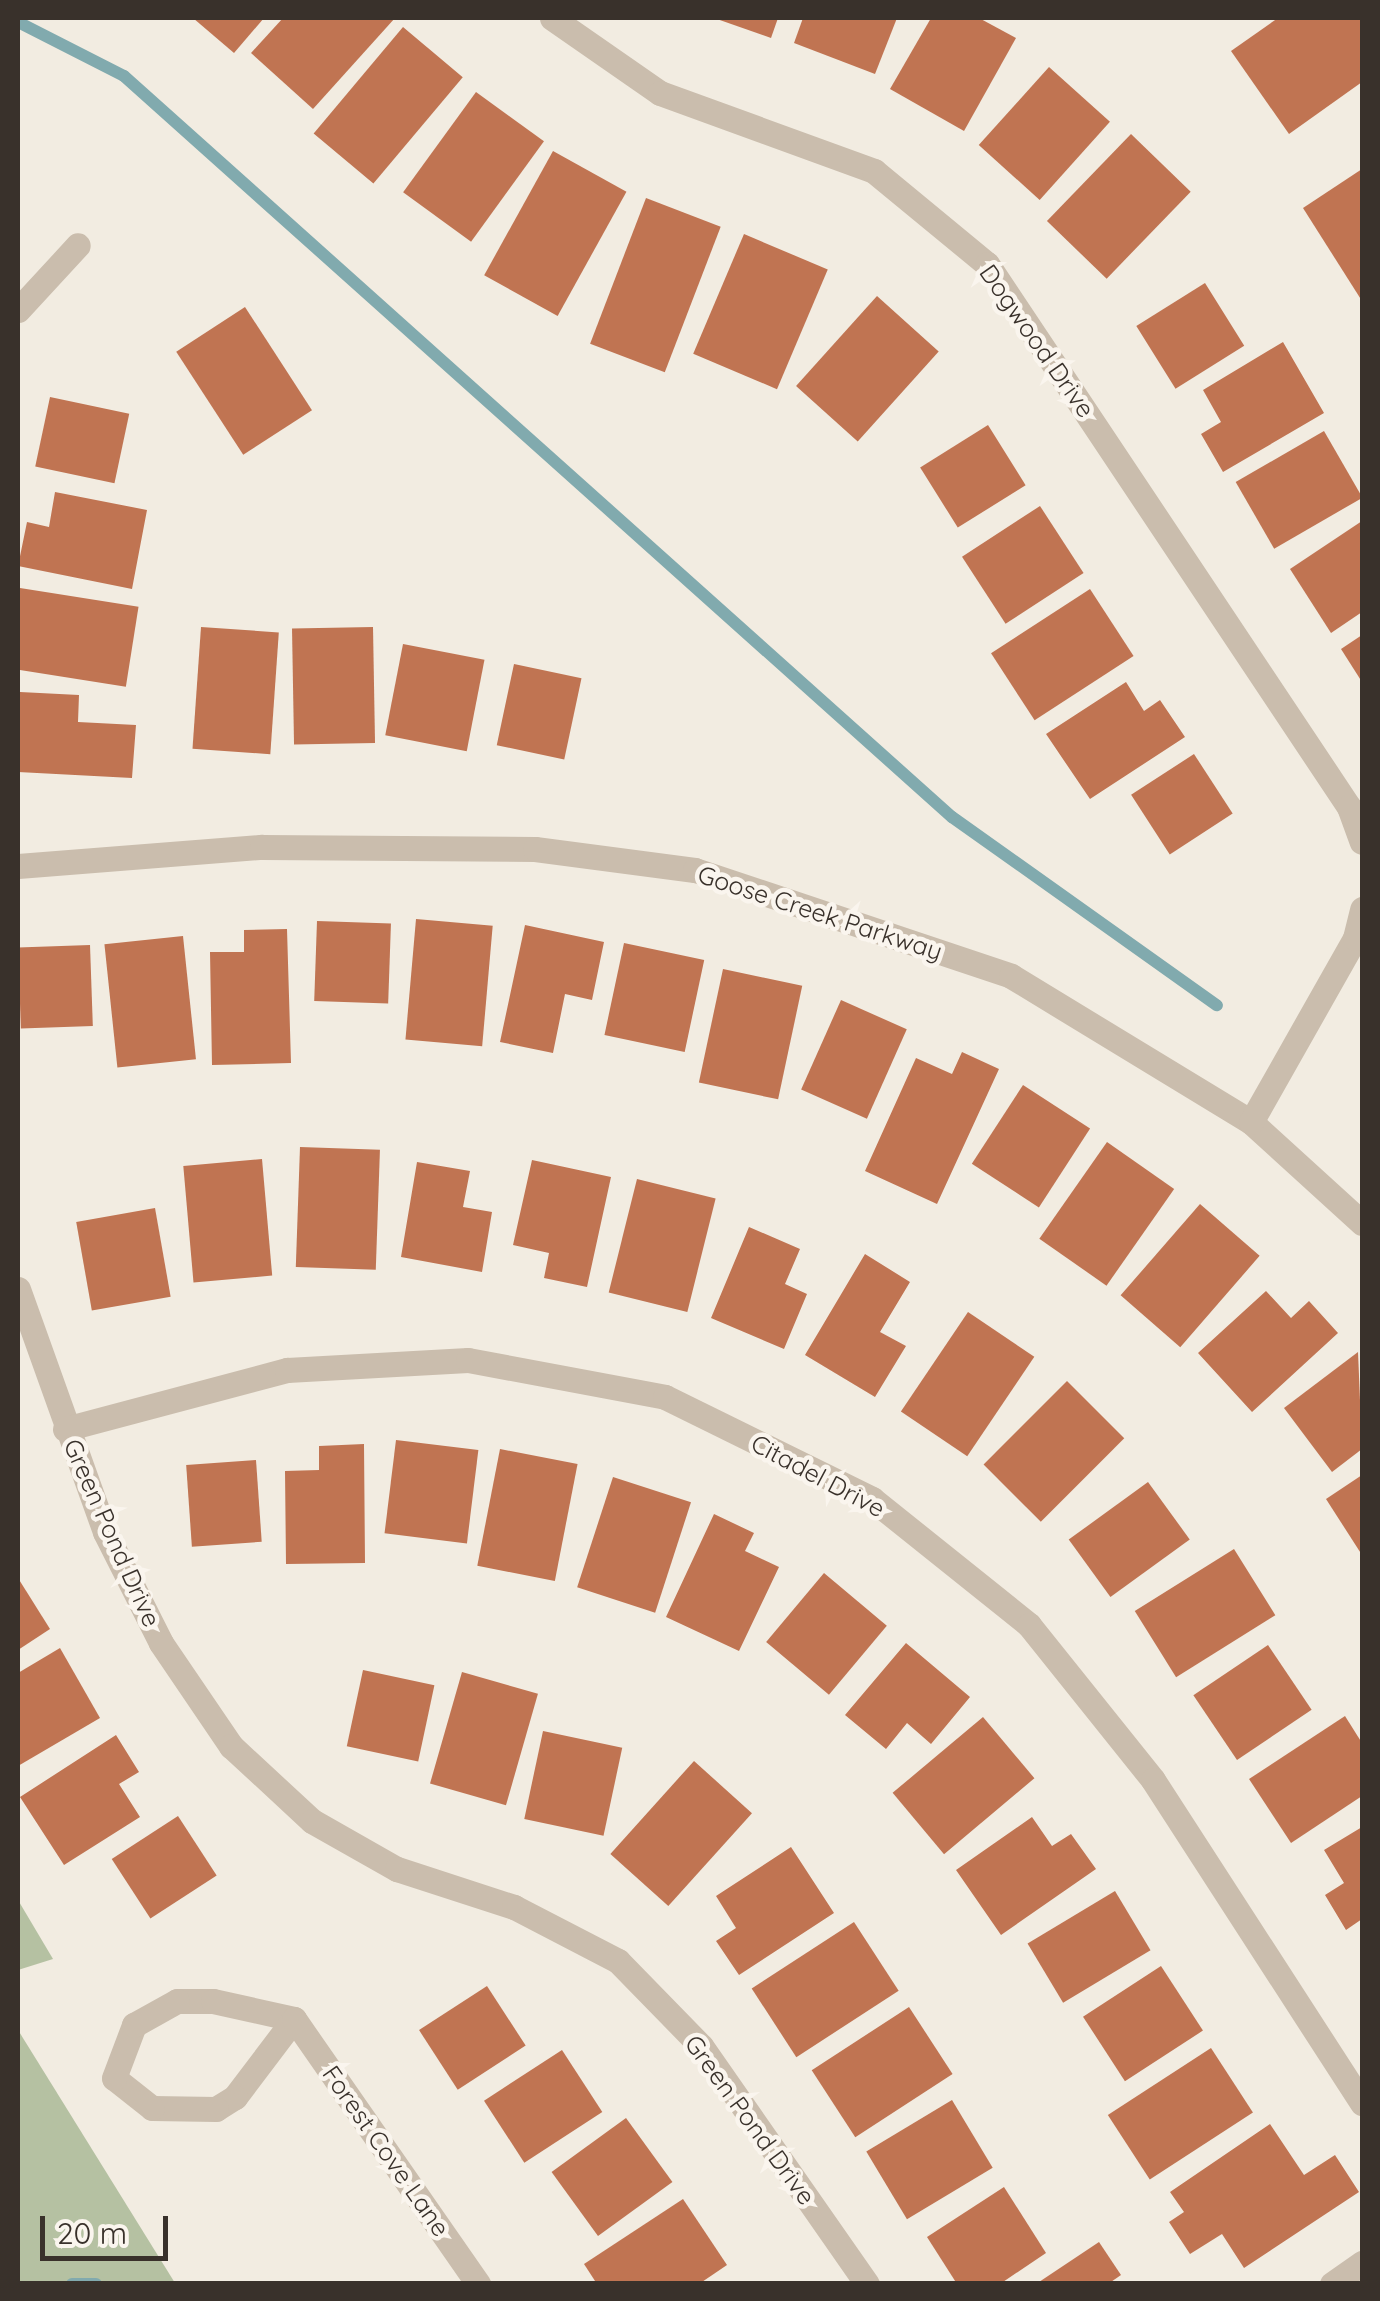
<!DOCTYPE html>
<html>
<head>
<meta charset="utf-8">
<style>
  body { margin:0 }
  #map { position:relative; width:1380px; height:2301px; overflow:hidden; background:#f2ece1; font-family:Quicksand,sans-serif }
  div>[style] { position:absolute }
  .green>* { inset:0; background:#b5c1a2 }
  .stream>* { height:12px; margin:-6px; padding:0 6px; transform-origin:6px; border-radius:6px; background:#81aaae }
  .building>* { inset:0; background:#c07452; transform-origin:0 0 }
  .street>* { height:25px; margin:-12.5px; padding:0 12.5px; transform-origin:12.5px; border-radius:12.5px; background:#cabdad }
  span { translate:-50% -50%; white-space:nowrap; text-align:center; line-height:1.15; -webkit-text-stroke:9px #faf5ee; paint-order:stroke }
  .street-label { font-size:25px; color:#39312b }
  .frame { position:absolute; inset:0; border:20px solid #39312b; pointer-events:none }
  .scale { position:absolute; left:40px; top:2216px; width:128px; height:45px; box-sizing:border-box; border:5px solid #39312b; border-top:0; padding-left:12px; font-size:30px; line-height:35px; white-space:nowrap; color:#39312b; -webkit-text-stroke:8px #faf5ee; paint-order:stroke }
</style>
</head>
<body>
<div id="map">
  <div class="green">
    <div style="clip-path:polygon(18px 1900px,53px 1959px,18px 1970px)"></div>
    <div style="clip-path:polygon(18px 2030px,175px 2283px,18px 2283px)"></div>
  </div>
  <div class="stream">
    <div style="left:18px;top:22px;width:119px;rotate:27deg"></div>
    <div style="left:124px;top:76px;width:1111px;rotate:41.83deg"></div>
    <div style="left:952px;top:817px;width:325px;rotate:35.4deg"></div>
    <div style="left:72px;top:2284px;width:24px"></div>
  </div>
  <div class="building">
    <div style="clip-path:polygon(193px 18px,264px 18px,234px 53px)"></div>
    <div style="clip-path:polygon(283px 18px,395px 18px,313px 109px,251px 53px)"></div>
    <div style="clip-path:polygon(714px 18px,778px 18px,771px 38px)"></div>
    <div style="clip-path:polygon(803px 18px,897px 18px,875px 74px,794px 43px)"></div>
    <div style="clip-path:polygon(931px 18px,979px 18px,1016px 38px,964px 131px,890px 89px)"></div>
    <div style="clip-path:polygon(1278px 18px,1362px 18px,1362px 82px,1289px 134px,1231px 51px)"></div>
    <div style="left:403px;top:27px;width:78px;height:139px;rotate:40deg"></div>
    <div style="left:1049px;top:67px;width:82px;height:105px;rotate:42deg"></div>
    <div style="left:476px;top:92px;width:84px;height:124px;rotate:36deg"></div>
    <div style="left:1131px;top:134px;width:83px;height:121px;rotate:44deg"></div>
    <div style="left:553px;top:151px;width:84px;height:142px;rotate:29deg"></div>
    <div style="clip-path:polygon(1362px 169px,1362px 301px,1303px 208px)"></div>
    <div style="left:646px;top:198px;width:80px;height:156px;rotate:21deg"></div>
    <div style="left:744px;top:234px;width:91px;height:130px;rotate:23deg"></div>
    <div style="left:1205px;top:283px;width:74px;height:81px;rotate:58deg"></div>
    <div style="left:877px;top:296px;width:83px;height:121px;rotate:42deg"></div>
    <div style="left:245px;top:307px;width:123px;height:82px;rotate:57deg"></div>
    <div style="clip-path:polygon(1283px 342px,1324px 413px,1223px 472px,1201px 434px,1221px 422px,1203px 390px)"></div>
    <div style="left:50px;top:397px;width:81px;height:71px;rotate:12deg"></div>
    <div style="left:988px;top:425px;width:71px;height:80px;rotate:58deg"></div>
    <div style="left:1324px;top:431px;width:77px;height:102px;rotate:60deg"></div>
    <div style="clip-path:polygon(55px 492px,147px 510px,132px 589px,18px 566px,27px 522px,49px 527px)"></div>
    <div style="left:1040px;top:506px;width:80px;height:93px;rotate:57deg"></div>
    <div style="clip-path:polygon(1362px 521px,1362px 612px,1331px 633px,1290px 569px)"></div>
    <div style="left:20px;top:588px;width:120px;height:81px;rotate:9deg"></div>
    <div style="left:1090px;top:589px;width:80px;height:118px;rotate:57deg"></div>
    <div style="left:201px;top:627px;width:78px;height:122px;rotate:4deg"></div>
    <div style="left:373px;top:627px;width:116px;height:81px;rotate:89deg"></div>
    <div style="clip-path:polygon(1362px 635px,1362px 682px,1341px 649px)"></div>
    <div style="left:403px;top:644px;width:83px;height:93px;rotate:11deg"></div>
    <div style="left:514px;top:664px;width:69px;height:83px;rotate:12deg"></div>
    <div style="clip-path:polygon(1126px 682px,1144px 711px,1160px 700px,1185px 737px,1090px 799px,1046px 734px)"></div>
    <div style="clip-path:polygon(20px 692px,79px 695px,78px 722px,136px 725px,132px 778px,18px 772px)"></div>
    <div style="left:1194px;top:754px;width:71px;height:75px;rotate:57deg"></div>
    <div style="left:416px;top:919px;width:77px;height:121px;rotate:5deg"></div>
    <div style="left:317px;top:921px;width:74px;height:80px;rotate:2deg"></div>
    <div style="clip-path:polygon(525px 925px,604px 942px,592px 1000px,565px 994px,553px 1053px,500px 1042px)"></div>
    <div style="clip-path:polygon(287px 929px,291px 1063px,212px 1065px,210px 952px,244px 952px,244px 930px)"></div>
    <div style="left:183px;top:936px;width:124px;height:79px;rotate:84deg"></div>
    <div style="left:624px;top:943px;width:82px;height:94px;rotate:12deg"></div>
    <div style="left:90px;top:945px;width:81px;height:72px;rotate:88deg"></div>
    <div style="left:723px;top:969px;width:81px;height:116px;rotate:12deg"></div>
    <div style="left:841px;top:1000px;width:72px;height:98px;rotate:24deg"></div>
    <div style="clip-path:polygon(962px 1052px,999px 1069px,937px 1204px,865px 1171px,916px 1058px,952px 1074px)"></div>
    <div style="left:1023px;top:1085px;width:80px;height:94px;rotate:33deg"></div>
    <div style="left:1107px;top:1142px;width:82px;height:118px;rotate:35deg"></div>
    <div style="left:300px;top:1147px;width:80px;height:120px;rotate:2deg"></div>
    <div style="left:262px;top:1159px;width:117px;height:79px;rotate:85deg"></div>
    <div style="clip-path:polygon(532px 1160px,611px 1177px,587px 1287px,544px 1278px,549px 1253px,513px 1245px)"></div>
    <div style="clip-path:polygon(417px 1162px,470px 1171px,463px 1207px,492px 1212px,482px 1272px,401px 1257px)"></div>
    <div style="left:637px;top:1179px;width:81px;height:117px;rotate:14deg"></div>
    <div style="left:1200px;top:1204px;width:79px;height:121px;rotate:41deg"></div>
    <div style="left:155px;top:1208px;width:90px;height:80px;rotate:80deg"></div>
    <div style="clip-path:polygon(749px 1227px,800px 1249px,785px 1284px,807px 1294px,784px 1349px,711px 1318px)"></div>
    <div style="clip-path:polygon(865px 1254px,910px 1282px,880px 1332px,906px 1346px,875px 1397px,805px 1355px)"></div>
    <div style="clip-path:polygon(1266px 1291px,1291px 1318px,1309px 1301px,1338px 1333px,1252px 1412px,1198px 1353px)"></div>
    <div style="left:968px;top:1312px;width:80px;height:120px;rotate:34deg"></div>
    <div style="clip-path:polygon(1358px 1352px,1362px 1449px,1332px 1472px,1284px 1408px)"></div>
    <div style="left:1067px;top:1381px;width:81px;height:118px;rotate:45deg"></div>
    <div style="left:396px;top:1440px;width:83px;height:94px;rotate:7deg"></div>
    <div style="clip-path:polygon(364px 1444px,365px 1563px,286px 1564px,285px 1471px,319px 1470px,319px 1446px)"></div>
    <div style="left:500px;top:1449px;width:79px;height:119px;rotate:11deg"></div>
    <div style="left:256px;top:1460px;width:82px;height:70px;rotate:86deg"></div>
    <div style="clip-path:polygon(1362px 1475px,1362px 1555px,1326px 1499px)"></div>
    <div style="left:613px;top:1477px;width:82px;height:116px;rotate:18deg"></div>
    <div style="left:1148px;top:1482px;width:71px;height:98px;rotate:54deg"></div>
    <div style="clip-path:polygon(714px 1514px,754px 1533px,745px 1551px,779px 1567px,739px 1651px,666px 1617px)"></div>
    <div style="left:1234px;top:1549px;width:78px;height:117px;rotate:58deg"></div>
    <div style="left:824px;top:1573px;width:82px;height:90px;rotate:40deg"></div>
    <div style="clip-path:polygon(18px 1578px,50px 1629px,18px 1650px)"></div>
    <div style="clip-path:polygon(906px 1643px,970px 1697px,931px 1744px,907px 1723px,886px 1749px,845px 1715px)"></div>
    <div style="left:1268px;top:1645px;width:78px;height:90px;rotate:56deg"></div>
    <div style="clip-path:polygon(60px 1648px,100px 1718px,18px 1766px,18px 1673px)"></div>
    <div style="left:363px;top:1670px;width:73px;height:78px;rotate:12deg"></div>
    <div style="left:462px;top:1672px;width:79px;height:116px;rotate:16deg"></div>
    <div style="clip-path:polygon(1345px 1716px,1362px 1743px,1362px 1796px,1291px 1843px,1249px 1779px)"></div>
    <div style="left:983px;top:1717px;width:80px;height:118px;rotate:50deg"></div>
    <div style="left:543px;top:1731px;width:81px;height:90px;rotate:12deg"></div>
    <div style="clip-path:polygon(116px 1735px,139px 1772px,119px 1784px,140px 1817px,64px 1865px,20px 1797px)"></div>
    <div style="left:694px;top:1761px;width:78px;height:125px;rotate:42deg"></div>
    <div style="left:178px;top:1816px;width:71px;height:79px;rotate:57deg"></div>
    <div style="clip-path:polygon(1032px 1817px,1052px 1846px,1071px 1834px,1096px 1869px,1001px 1935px,956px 1870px)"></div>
    <div style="clip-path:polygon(1362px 1827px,1362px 1919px,1346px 1930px,1325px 1895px,1344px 1883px,1324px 1850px)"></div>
    <div style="clip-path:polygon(791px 1847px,834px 1913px,739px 1975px,716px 1941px,736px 1928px,716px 1896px)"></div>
    <div style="left:1115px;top:1891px;width:69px;height:102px;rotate:59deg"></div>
    <div style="left:854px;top:1922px;width:82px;height:122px;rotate:57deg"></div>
    <div style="left:1161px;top:1966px;width:77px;height:93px;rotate:57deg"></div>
    <div style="left:487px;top:1986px;width:71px;height:81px;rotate:57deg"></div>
    <div style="left:909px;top:2007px;width:80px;height:116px;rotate:57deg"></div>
    <div style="left:1211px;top:2048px;width:77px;height:123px;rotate:57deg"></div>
    <div style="left:562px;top:2050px;width:74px;height:93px;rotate:57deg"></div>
    <div style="left:952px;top:2100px;width:79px;height:100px;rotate:59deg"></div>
    <div style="left:626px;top:2118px;width:79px;height:92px;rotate:54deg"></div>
    <div style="clip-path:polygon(1270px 2124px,1304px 2175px,1335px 2155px,1359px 2192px,1244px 2268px,1222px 2234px,1190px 2254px,1169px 2222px,1184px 2212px,1170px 2192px)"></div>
    <div style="clip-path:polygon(1004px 2187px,1046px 2253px,1000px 2284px,957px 2284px,927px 2237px)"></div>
    <div style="clip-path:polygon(683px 2199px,727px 2265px,699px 2284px,597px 2284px,584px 2264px)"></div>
    <div style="clip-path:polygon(1099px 2242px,1121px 2275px,1108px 2284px,1036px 2284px)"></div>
  </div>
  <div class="street">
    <div style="left:552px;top:18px;width:131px;rotate:34.8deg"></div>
    <div style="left:660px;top:93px;width:228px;rotate:20deg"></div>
    <div style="left:874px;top:171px;width:146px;rotate:39.5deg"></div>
    <div style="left:987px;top:264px;width:653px;rotate:56.31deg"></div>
    <div style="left:1349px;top:807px;width:37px;rotate:70deg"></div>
    <div style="left:18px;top:310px;width:88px;rotate:-47.3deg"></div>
    <div style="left:18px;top:866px;width:245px;rotate:-4.5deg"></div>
    <div style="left:262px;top:847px;width:273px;rotate:0.4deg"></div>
    <div style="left:535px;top:849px;width:161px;rotate:7.5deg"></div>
    <div style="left:695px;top:870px;width:333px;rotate:18.5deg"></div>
    <div style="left:1011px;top:976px;width:281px;rotate:31.3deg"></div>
    <div style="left:1251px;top:1122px;width:150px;rotate:42.3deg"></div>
    <div style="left:1251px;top:1122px;width:211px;rotate:-60.5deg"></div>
    <div style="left:1355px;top:938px;width:30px;rotate:-76deg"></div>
    <div style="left:18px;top:1289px;width:258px;rotate:70.3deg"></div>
    <div style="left:105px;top:1532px;width:124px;rotate:63.2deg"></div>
    <div style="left:161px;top:1643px;width:125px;rotate:55.8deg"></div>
    <div style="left:231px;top:1746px;width:110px;rotate:42.8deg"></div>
    <div style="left:312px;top:1821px;width:98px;rotate:29.5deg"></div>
    <div style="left:397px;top:1869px;width:123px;rotate:18deg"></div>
    <div style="left:514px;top:1907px;width:117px;rotate:27.4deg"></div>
    <div style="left:618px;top:1961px;width:119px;rotate:45.7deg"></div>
    <div style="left:701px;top:2046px;width:290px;rotate:55.1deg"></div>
    <div style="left:65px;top:1429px;width:230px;rotate:-14.9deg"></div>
    <div style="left:287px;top:1370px;width:181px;rotate:-3.2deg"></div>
    <div style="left:468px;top:1360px;width:200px;rotate:10.6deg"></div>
    <div style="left:665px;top:1397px;width:231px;rotate:26.2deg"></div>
    <div style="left:872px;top:1499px;width:201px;rotate:38.7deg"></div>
    <div style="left:1029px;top:1625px;width:198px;rotate:51.3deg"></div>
    <div style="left:1153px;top:1780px;width:385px;rotate:57.1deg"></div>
    <div style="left:177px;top:2001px;width:36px"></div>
    <div style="left:213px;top:2001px;width:83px;rotate:12.5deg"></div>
    <div style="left:294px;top:2019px;width:98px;rotate:127.1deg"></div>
    <div style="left:235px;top:2097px;width:22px;rotate:148deg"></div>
    <div style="left:216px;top:2109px;width:64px;rotate:-179.1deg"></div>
    <div style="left:152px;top:2108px;width:48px;rotate:-141.7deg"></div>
    <div style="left:114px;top:2078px;width:57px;rotate:-69.3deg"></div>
    <div style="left:134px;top:2025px;width:49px;rotate:-29.2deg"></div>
    <div style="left:294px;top:2019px;width:323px;rotate:55.2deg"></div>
    <div style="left:1332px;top:2284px;width:37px;rotate:-35deg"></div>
  </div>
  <div class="street-label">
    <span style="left:1037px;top:341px;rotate:55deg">Dogwood Drive</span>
    <span style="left:820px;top:913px;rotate:18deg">Goose Creek Parkway</span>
    <span style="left:818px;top:1476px;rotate:28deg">Citadel Drive</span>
    <span style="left:112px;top:1533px;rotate:66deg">Green Pond Drive</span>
    <span style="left:750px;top:2120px;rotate:54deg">Green Pond Drive</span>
    <span style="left:386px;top:2151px;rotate:55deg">Forest Cove Lane</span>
  </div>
  <div class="frame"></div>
  <div class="scale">20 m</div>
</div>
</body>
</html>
